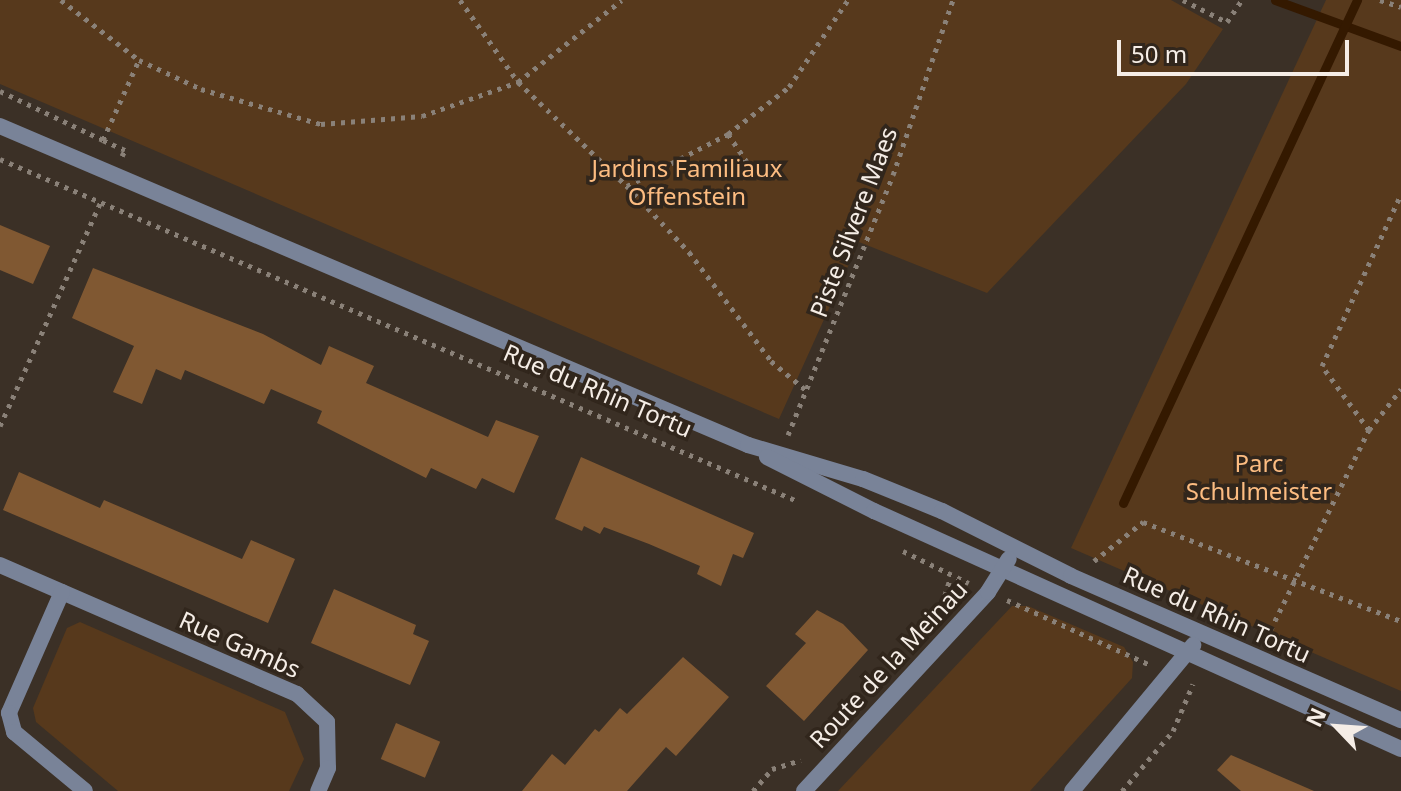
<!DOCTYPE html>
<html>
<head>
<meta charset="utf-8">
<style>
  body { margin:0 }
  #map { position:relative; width:1401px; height:791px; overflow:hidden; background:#3b3026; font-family:"Noto Sans",sans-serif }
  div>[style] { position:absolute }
  .green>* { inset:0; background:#57391c }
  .stream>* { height:9px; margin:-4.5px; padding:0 4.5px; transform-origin:4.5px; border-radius:4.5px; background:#341900 }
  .building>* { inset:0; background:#805832; transform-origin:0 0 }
  .path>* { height:5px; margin-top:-2.5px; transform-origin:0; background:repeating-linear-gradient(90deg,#8a8178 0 4px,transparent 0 10px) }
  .minor>* { height:16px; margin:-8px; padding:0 8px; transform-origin:8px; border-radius:8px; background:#798398 }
  .tertiary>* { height:16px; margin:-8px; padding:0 8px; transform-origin:8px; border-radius:8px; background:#798398 }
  span { translate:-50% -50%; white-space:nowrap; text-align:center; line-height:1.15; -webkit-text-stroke:7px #31261c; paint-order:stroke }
  .park-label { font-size:24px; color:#fcbc81 }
  .street-label { font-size:24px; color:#f5ede6 }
  .north { position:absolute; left:1297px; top:687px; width:80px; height:80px; -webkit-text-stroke:6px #31261c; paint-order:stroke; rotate:295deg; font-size:22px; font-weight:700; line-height:32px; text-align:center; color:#f5ede6 }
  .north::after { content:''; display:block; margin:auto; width:28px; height:36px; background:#f5ede6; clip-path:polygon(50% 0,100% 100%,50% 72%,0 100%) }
  .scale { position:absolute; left:1117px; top:40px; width:232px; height:36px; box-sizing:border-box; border:4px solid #f5ede6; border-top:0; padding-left:10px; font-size:24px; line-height:28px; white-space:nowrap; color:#f5ede6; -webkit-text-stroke:6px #31261c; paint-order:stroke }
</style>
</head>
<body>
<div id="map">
  <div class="green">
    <div style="clip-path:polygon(0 0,1171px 0,1223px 29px,1186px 84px,987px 293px,859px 242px,779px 419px,0 84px)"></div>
    <div style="clip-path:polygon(1326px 0,1401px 0,1401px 691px,1071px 548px)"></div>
    <div style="clip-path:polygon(1012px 606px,1028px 606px,1124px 647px,1133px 662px,1132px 678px,1030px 791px,838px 791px)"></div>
    <div style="clip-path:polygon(80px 622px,285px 712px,304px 759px,289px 791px,118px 791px,36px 722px,33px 708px,67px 628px)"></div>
  </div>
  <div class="stream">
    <div style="left:1275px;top:0;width:134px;rotate:20.1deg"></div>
    <div style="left:1123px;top:503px;width:555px;rotate:-65.05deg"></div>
  </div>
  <div class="building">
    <div style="clip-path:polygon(0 225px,50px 246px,33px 284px,0 270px)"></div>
    <div style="clip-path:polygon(93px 268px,263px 334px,321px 365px,329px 346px,374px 366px,366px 383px,488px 437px,496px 420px,539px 436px,514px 493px,482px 478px,476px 489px,431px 468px,426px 478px,317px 423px,322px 411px,271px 389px,264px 404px,185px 370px,181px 380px,156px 369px,142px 404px,113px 392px,134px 346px,72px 318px)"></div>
    <div style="clip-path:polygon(581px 457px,754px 533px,743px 558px,733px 554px,721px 586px,697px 574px,700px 566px,649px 544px,604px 527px,600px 534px,584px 526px,582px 531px,555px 519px)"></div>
    <div style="clip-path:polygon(19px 472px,100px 508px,104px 500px,242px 559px,251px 540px,295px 559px,268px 623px,3px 510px)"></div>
    <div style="clip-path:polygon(334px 589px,416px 625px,413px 634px,429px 641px,410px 685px,311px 643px)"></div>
    <div style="clip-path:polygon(817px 610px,843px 624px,868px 650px,804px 721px,766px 686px,806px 643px,795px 634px)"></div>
    <div style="clip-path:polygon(683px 657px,729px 697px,676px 756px,666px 747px,627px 791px,522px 791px,552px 754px,565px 765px,595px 729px,599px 732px,620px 708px,627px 714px)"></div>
    <div style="left:396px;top:723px;width:48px;height:39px;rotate:23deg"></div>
    <div style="clip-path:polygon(1231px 755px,1314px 791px,1241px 791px,1217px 770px)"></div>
  </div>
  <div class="path">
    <div style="left:61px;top:0;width:98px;rotate:37.6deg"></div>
    <div style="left:139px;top:60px;width:68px;rotate:25.1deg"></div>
    <div style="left:201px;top:89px;width:125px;rotate:16.3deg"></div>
    <div style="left:321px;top:124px;width:101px;rotate:-4.5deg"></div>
    <div style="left:422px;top:116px;width:102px;rotate:-19.5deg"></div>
    <div style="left:518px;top:82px;width:132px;rotate:-38.3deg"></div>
    <div style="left:460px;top:0;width:100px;rotate:54.7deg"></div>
    <div style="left:518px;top:82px;width:151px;rotate:43.7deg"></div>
    <div style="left:627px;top:186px;width:91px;rotate:46.8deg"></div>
    <div style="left:689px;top:252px;width:136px;rotate:53deg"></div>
    <div style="left:771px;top:361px;width:47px;rotate:39.8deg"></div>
    <div style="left:1183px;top:0;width:49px;rotate:26.6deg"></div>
    <div style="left:1227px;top:22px;width:27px;rotate:-56deg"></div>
    <div style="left:1380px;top:0;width:22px;rotate:18deg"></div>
    <div style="left:0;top:91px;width:114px;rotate:25.4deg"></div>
    <div style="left:728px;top:134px;width:41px;rotate:55.9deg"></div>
    <div style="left:122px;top:156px;width:7px;rotate:-63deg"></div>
    <div style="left:125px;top:150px;width:24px;rotate:-156deg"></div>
    <div style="left:103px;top:140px;width:88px;rotate:-65.8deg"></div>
    <div style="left:0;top:159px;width:867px;rotate:23.22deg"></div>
    <div style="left:627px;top:186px;width:114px;rotate:-27.2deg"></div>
    <div style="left:728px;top:134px;width:77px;rotate:-37.6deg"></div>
    <div style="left:789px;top:87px;width:105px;rotate:-55.9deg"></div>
    <div style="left:0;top:426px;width:247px;rotate:-65.8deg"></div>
    <div style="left:1369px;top:430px;width:52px;rotate:-52deg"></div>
    <div style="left:788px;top:435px;width:280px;rotate:-68deg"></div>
    <div style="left:893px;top:175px;width:185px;rotate:-71.1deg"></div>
    <div style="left:903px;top:551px;width:73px;rotate:25.9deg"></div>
    <div style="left:1094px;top:561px;width:63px;rotate:-38.5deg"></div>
    <div style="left:1143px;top:522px;width:276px;rotate:21deg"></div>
    <div style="left:1007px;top:600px;width:155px;rotate:24.4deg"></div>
    <div style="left:942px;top:605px;width:30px;rotate:-73deg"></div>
    <div style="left:1266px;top:639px;width:233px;rotate:-63.8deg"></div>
    <div style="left:1369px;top:430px;width:79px;rotate:-126.3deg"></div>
    <div style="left:1322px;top:366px;width:189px;rotate:-65.3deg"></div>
    <div style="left:753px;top:791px;width:29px;rotate:-49deg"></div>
    <div style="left:772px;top:769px;width:30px;rotate:-17deg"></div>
    <div style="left:1122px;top:791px;width:79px;rotate:-49.6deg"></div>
    <div style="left:1173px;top:731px;width:51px;rotate:-66.9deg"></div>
  </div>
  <div class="minor">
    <div style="left:0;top:565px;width:324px;rotate:23.5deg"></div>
    <div style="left:297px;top:694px;width:41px;rotate:43deg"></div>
    <div style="left:327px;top:722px;width:46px;rotate:88.8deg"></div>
    <div style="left:328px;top:768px;width:25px;rotate:113deg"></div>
    <div style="left:62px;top:592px;width:132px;rotate:113.7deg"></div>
    <div style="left:9px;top:713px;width:20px;rotate:75deg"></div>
    <div style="left:14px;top:732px;width:92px;rotate:39.7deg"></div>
  </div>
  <div class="tertiary">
    <div style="left:0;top:126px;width:813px;rotate:23.1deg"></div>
    <div style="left:748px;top:445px;width:120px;rotate:16.5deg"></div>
    <div style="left:863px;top:479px;width:85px;rotate:22.1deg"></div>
    <div style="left:942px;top:511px;width:144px;rotate:26.7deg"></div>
    <div style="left:1071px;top:576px;width:360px;rotate:23.6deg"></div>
    <div style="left:767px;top:457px;width:120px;rotate:26.8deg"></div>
    <div style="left:874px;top:511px;width:578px;rotate:24.3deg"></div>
    <div style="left:804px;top:791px;width:271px;rotate:-47.2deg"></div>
    <div style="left:988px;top:592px;width:39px;rotate:-58deg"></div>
    <div style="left:1072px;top:791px;width:190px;rotate:-50.3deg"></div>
  </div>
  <div class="park-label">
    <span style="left:687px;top:182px">Jardins Familiaux<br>Offenstein</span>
    <span style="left:1259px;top:477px">Parc<br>Schulmeister</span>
  </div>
  <div class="street-label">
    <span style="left:853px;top:222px;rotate:-69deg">Piste Silvere Maes</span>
    <span style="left:598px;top:390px;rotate:23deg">Rue du Rhin Tortu</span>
    <span style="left:1217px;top:614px;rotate:24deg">Rue du Rhin Tortu</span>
    <span style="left:240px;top:644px;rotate:24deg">Rue Gambs</span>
    <span style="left:888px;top:664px;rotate:-47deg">Route de la Meinau</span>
  </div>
  <div class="north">N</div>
  <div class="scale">50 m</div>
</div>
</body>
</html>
